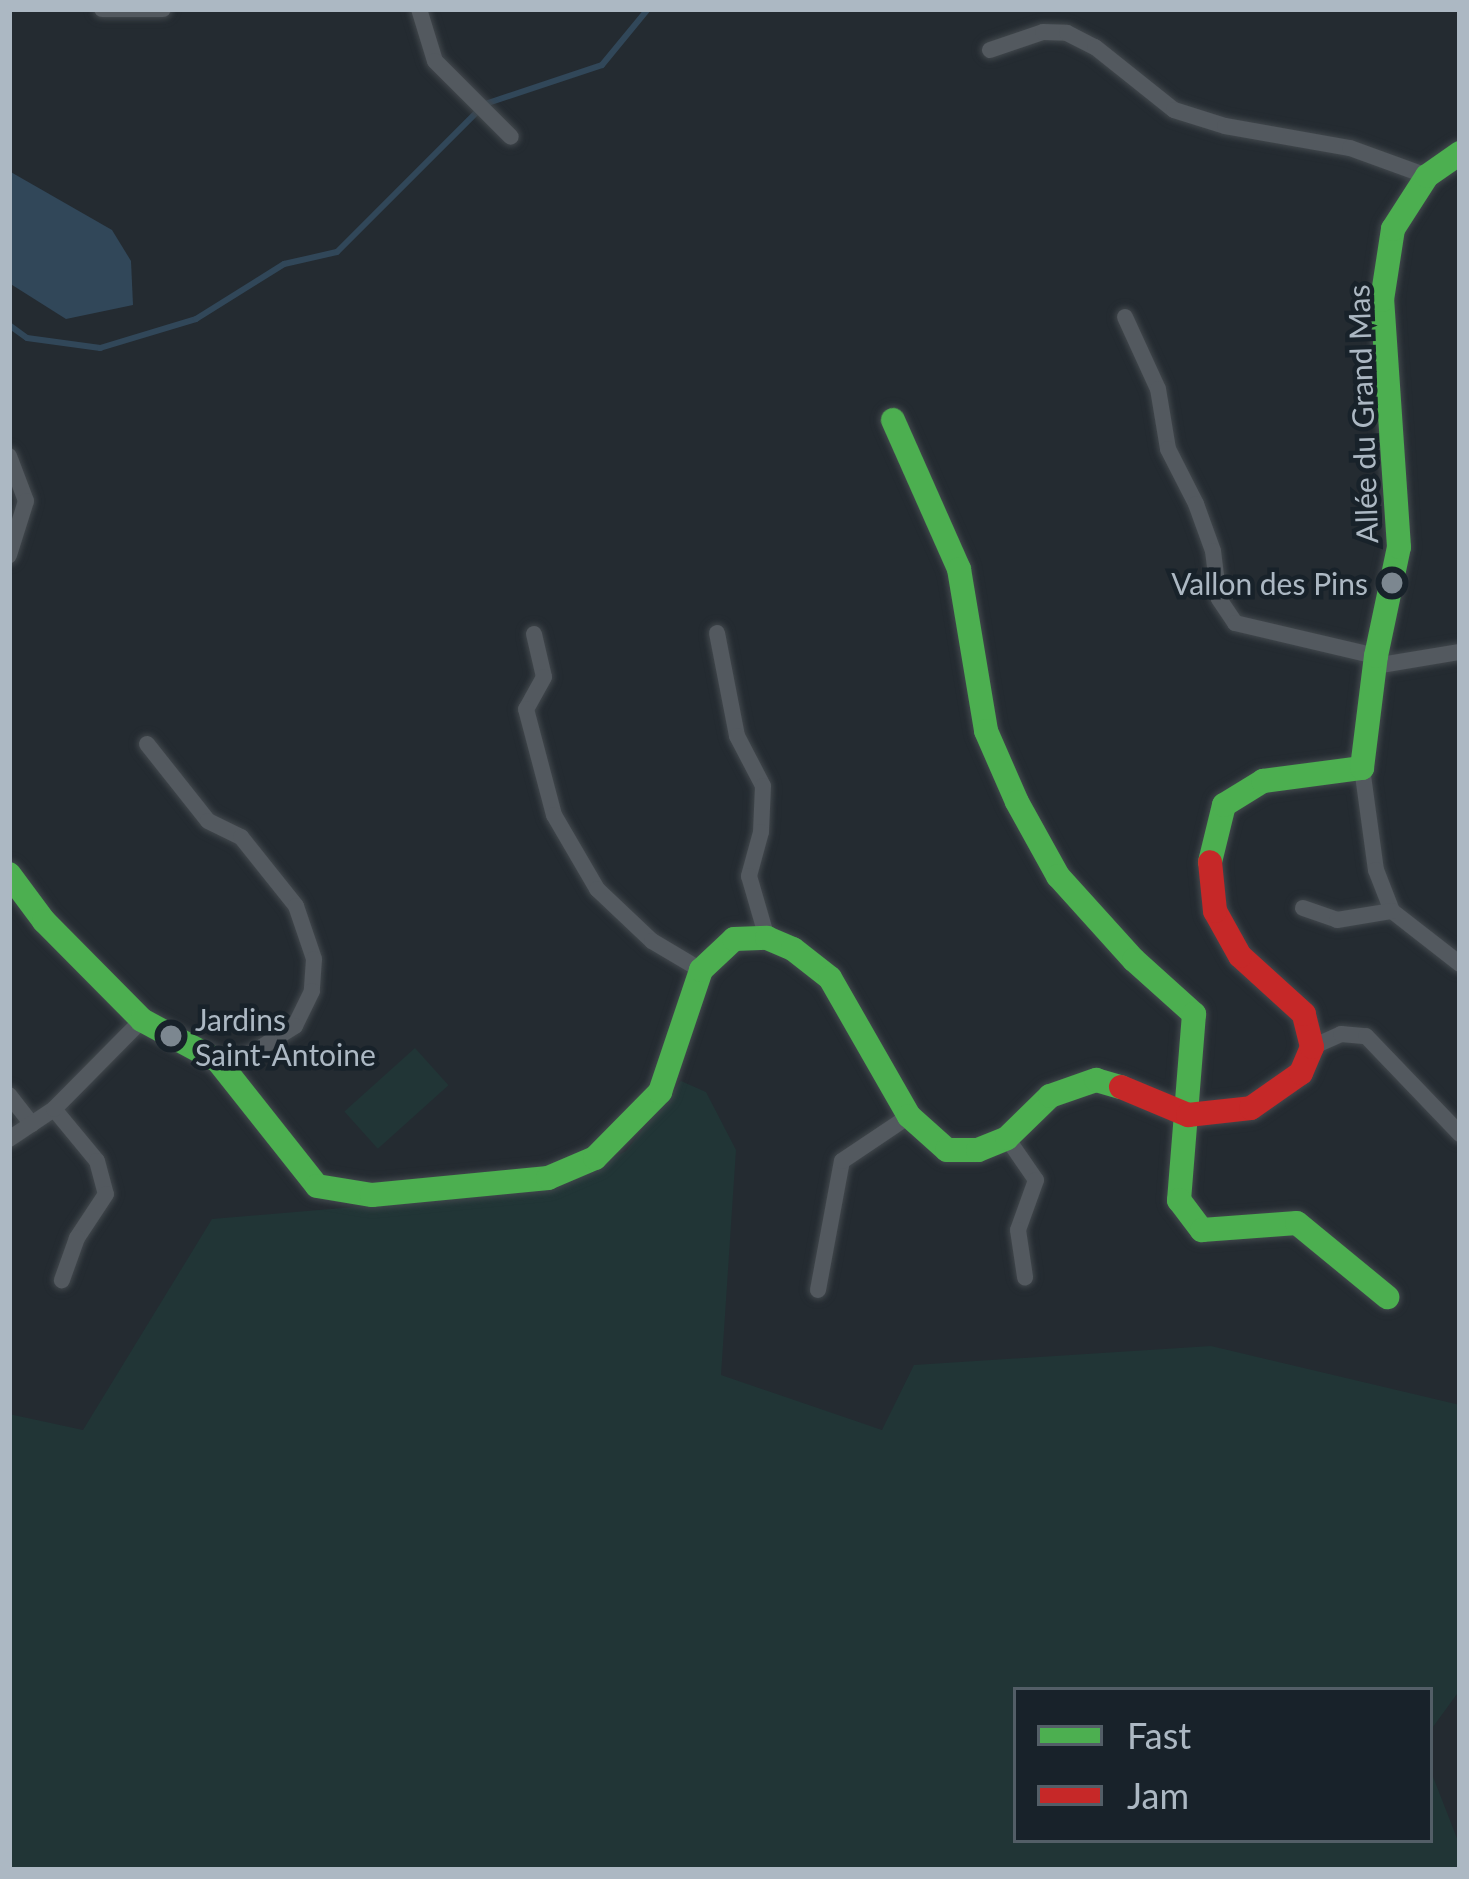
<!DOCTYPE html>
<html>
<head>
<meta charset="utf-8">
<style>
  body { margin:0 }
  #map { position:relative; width:1469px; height:1879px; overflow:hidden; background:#242b31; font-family:Lato,sans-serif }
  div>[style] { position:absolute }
  .green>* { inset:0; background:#213536; transform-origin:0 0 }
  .water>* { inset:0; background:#314759 }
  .stream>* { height:6px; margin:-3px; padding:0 3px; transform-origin:3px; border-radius:3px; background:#314759 }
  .roads { filter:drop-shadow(0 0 3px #42484d) drop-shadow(0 0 3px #42484d) }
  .street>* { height:16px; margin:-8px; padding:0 8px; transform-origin:8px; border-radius:8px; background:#53595f }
  .fast>* { height:24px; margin:-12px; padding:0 12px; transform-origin:12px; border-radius:12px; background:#4caf50 }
  .jam>* { height:24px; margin:-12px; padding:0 12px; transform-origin:12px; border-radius:12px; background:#c62828 }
  .dots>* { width:33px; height:33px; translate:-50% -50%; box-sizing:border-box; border:6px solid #18222a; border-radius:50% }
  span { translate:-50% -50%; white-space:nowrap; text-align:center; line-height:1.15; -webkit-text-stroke:9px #18222a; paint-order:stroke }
  .street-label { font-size:30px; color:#acb8c3 }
  .poi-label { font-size:30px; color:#acb8c3 }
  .right { translate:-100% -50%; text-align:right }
  .left { translate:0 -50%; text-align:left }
  .frame { position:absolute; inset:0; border:12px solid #acb8c3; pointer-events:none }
  .legend { position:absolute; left:1013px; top:1687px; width:420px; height:156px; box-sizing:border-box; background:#18222a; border:3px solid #535e67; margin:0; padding:15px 21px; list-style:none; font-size:36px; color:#acb8c3 }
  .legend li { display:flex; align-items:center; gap:24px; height:60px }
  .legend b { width:60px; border:3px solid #535e67 }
</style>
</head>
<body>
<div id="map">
  <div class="green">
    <div style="left:415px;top:1048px;width:50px;height:95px;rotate:48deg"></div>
    <div style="clip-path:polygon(681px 1081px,706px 1092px,736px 1150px,721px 1375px,882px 1430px,914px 1365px,1211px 1346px,1460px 1405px,1460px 1690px,1430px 1731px,1430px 1690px,1016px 1690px,1016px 1840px,1430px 1840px,1430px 1769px,1460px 1846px,1460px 1870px,9px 1870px,9px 1414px,83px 1430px,212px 1219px,553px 1190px,626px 1151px)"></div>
  </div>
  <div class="water">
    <div style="clip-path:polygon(9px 171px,112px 230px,131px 261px,133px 305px,66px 319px,9px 283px)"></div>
  </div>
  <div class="stream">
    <div style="left:9px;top:325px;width:22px;rotate:36deg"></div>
    <div style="left:27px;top:338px;width:74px;rotate:7.8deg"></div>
    <div style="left:100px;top:348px;width:100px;rotate:-16.8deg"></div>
    <div style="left:196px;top:319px;width:104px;rotate:-32deg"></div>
    <div style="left:284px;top:264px;width:54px;rotate:-12.8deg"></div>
    <div style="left:337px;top:252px;width:209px;rotate:-45deg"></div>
    <div style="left:485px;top:104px;width:123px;rotate:-18.4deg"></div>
    <div style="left:602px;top:65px;width:72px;rotate:-50.6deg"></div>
  </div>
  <div class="roads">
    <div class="street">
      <div style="left:102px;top:9px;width:61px"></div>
      <div style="left:419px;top:9px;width:54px;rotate:72.9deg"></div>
      <div style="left:435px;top:61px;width:107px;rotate:45deg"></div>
      <div style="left:990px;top:50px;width:56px;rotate:-18.8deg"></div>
      <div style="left:1043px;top:32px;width:24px;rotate:2deg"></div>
      <div style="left:1067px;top:33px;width:31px;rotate:27deg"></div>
      <div style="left:1095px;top:47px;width:101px;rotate:38.6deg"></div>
      <div style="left:1174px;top:110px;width:53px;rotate:17.4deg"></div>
      <div style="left:1225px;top:126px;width:127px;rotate:10deg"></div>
      <div style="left:1350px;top:148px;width:82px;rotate:20deg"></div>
      <div style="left:1125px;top:317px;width:79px;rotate:65.4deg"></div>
      <div style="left:1158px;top:389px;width:61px;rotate:80.5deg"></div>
      <div style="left:1168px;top:449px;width:62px;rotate:63deg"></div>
      <div style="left:1196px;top:504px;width:50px;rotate:70.1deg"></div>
      <div style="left:1213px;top:551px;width:48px;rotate:82.9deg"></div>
      <div style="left:1219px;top:599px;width:29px;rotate:56deg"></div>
      <div style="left:1235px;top:623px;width:145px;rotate:13.2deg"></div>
      <div style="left:9px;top:456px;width:48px;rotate:69.3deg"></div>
      <div style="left:26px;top:501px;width:57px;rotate:107.5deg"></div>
      <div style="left:717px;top:633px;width:105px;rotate:79deg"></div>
      <div style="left:737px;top:736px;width:56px;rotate:62.5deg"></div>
      <div style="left:763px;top:786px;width:46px;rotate:92.5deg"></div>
      <div style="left:761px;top:832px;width:46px;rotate:105.3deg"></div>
      <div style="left:749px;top:876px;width:65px;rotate:73.8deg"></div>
      <div style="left:534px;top:634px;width:44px;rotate:76.9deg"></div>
      <div style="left:544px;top:677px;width:37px;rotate:119deg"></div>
      <div style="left:526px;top:709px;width:110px;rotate:75.2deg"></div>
      <div style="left:554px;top:815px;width:86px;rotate:59.8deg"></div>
      <div style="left:597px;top:889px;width:76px;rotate:43.4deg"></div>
      <div style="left:652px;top:941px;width:57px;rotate:30.6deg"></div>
      <div style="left:1375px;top:666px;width:86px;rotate:-9.4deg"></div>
      <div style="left:147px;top:744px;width:98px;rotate:51.6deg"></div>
      <div style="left:208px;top:821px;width:37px;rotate:26deg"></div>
      <div style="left:241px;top:837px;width:88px;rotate:51.4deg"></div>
      <div style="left:296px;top:906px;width:56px;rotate:71.2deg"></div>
      <div style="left:314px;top:959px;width:32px;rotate:94deg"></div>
      <div style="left:312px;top:991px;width:39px;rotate:116deg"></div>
      <div style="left:295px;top:1026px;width:54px;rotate:147.8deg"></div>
      <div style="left:249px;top:1055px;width:32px;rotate:169deg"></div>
      <div style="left:1362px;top:768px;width:103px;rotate:82.2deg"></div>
      <div style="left:1376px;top:870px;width:44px;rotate:68.7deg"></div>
      <div style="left:1392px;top:911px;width:86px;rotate:37.9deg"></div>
      <div style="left:1303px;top:908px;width:36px;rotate:19deg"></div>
      <div style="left:1337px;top:920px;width:56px;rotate:-9.3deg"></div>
      <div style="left:1312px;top:1047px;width:32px;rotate:-24deg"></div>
      <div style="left:1341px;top:1034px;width:25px;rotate:5deg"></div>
      <div style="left:1366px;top:1036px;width:136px;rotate:46.2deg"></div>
      <div style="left:9px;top:1095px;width:37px;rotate:52deg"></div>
      <div style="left:54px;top:1109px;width:67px;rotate:50.4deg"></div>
      <div style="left:97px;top:1161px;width:34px;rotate:75deg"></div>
      <div style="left:106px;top:1194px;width:53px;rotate:123.4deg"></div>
      <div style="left:77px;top:1238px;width:45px;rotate:109.7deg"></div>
      <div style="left:1007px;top:1138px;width:51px;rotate:55.4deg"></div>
      <div style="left:1036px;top:1180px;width:53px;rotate:109.8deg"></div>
      <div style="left:1018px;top:1230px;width:48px;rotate:81.5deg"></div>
      <div style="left:9px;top:1139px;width:54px;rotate:-33.7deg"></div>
      <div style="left:54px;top:1109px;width:125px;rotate:-45.3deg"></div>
      <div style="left:818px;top:1290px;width:131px;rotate:-79.5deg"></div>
      <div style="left:842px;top:1161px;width:81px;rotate:-33.9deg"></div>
    </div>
    <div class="fast">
      <div style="left:893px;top:420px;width:163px;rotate:66.1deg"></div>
      <div style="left:959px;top:569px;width:164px;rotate:80.5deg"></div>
      <div style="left:986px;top:731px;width:77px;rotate:66.4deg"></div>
      <div style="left:1017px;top:802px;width:85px;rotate:61deg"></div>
      <div style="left:1058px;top:876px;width:113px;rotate:47.9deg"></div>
      <div style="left:1134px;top:960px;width:81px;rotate:42deg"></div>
      <div style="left:1194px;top:1014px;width:187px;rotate:94.6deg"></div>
      <div style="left:1179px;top:1200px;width:38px;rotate:53deg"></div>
      <div style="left:1202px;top:1230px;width:95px;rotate:-4.2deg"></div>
      <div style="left:1297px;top:1223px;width:117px;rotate:39.4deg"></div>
      <div style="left:1210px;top:862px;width:59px;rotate:-76.2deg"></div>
      <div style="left:1224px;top:805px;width:46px;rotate:-31.6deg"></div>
      <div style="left:1263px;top:781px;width:100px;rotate:-7.5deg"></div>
      <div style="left:1362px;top:768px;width:113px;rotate:-82.9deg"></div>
      <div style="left:1376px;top:656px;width:111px;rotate:-78.1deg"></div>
      <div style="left:1399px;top:547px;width:248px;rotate:-93.9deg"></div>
      <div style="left:1382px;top:300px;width:72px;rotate:-81.2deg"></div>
      <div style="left:1393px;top:229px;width:63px;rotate:-57.3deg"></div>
      <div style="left:1427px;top:176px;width:40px;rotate:-34.9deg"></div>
      <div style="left:9px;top:874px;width:59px;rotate:53.3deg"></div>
      <div style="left:44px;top:921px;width:139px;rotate:45.3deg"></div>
      <div style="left:142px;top:1020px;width:86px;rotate:28.3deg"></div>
      <div style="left:218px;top:1061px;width:159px;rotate:51.6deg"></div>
      <div style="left:317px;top:1186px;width:56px;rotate:9.3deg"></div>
      <div style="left:372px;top:1195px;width:177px;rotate:-5.5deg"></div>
      <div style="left:548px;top:1178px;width:51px;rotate:-23.1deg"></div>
      <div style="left:595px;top:1158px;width:93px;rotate:-45.4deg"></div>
      <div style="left:660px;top:1092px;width:129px;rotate:-71.4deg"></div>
      <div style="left:701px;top:970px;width:45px;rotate:-43.2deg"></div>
      <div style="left:734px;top:939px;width:33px;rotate:-2deg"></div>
      <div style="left:767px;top:938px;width:28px;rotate:23deg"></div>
      <div style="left:793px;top:949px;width:47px;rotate:38.1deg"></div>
      <div style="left:830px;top:978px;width:159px;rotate:60.2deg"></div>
      <div style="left:909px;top:1116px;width:51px;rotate:41.8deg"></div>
      <div style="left:947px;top:1150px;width:31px"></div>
      <div style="left:978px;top:1150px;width:31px;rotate:-22deg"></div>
      <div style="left:1007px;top:1138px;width:60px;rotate:-44.3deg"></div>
      <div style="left:1050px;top:1096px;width:49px;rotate:-19.2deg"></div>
      <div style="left:1096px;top:1080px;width:26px;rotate:16deg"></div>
    </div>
    <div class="jam">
      <div style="left:1121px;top:1087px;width:73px;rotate:22.7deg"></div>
      <div style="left:1188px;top:1115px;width:63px;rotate:-6.3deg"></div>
      <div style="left:1251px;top:1108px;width:61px;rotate:-35deg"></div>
      <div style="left:1301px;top:1073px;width:28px;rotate:-67deg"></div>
      <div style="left:1312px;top:1047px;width:34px;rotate:-104deg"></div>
      <div style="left:1304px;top:1014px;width:86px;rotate:-137.8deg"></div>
      <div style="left:1240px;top:956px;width:51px;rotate:-119.1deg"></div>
      <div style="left:1215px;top:911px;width:49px;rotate:-95.8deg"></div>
    </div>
  </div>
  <div class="dots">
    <div style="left:1392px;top:583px;background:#7c8790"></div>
    <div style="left:171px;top:1036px;background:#7c8790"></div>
  </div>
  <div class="street-label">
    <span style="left:1362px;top:414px;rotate:-92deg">Allée du Grand Mas</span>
  </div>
  <div class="poi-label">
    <span class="right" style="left:1368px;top:583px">Vallon des Pins</span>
    <span class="left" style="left:195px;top:1036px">Jardins<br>Saint-Antoine</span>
  </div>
  <div class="frame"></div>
  <ul class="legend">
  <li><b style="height:15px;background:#4caf50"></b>Fast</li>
  <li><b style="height:15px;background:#c62828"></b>Jam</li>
  </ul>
</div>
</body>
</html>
